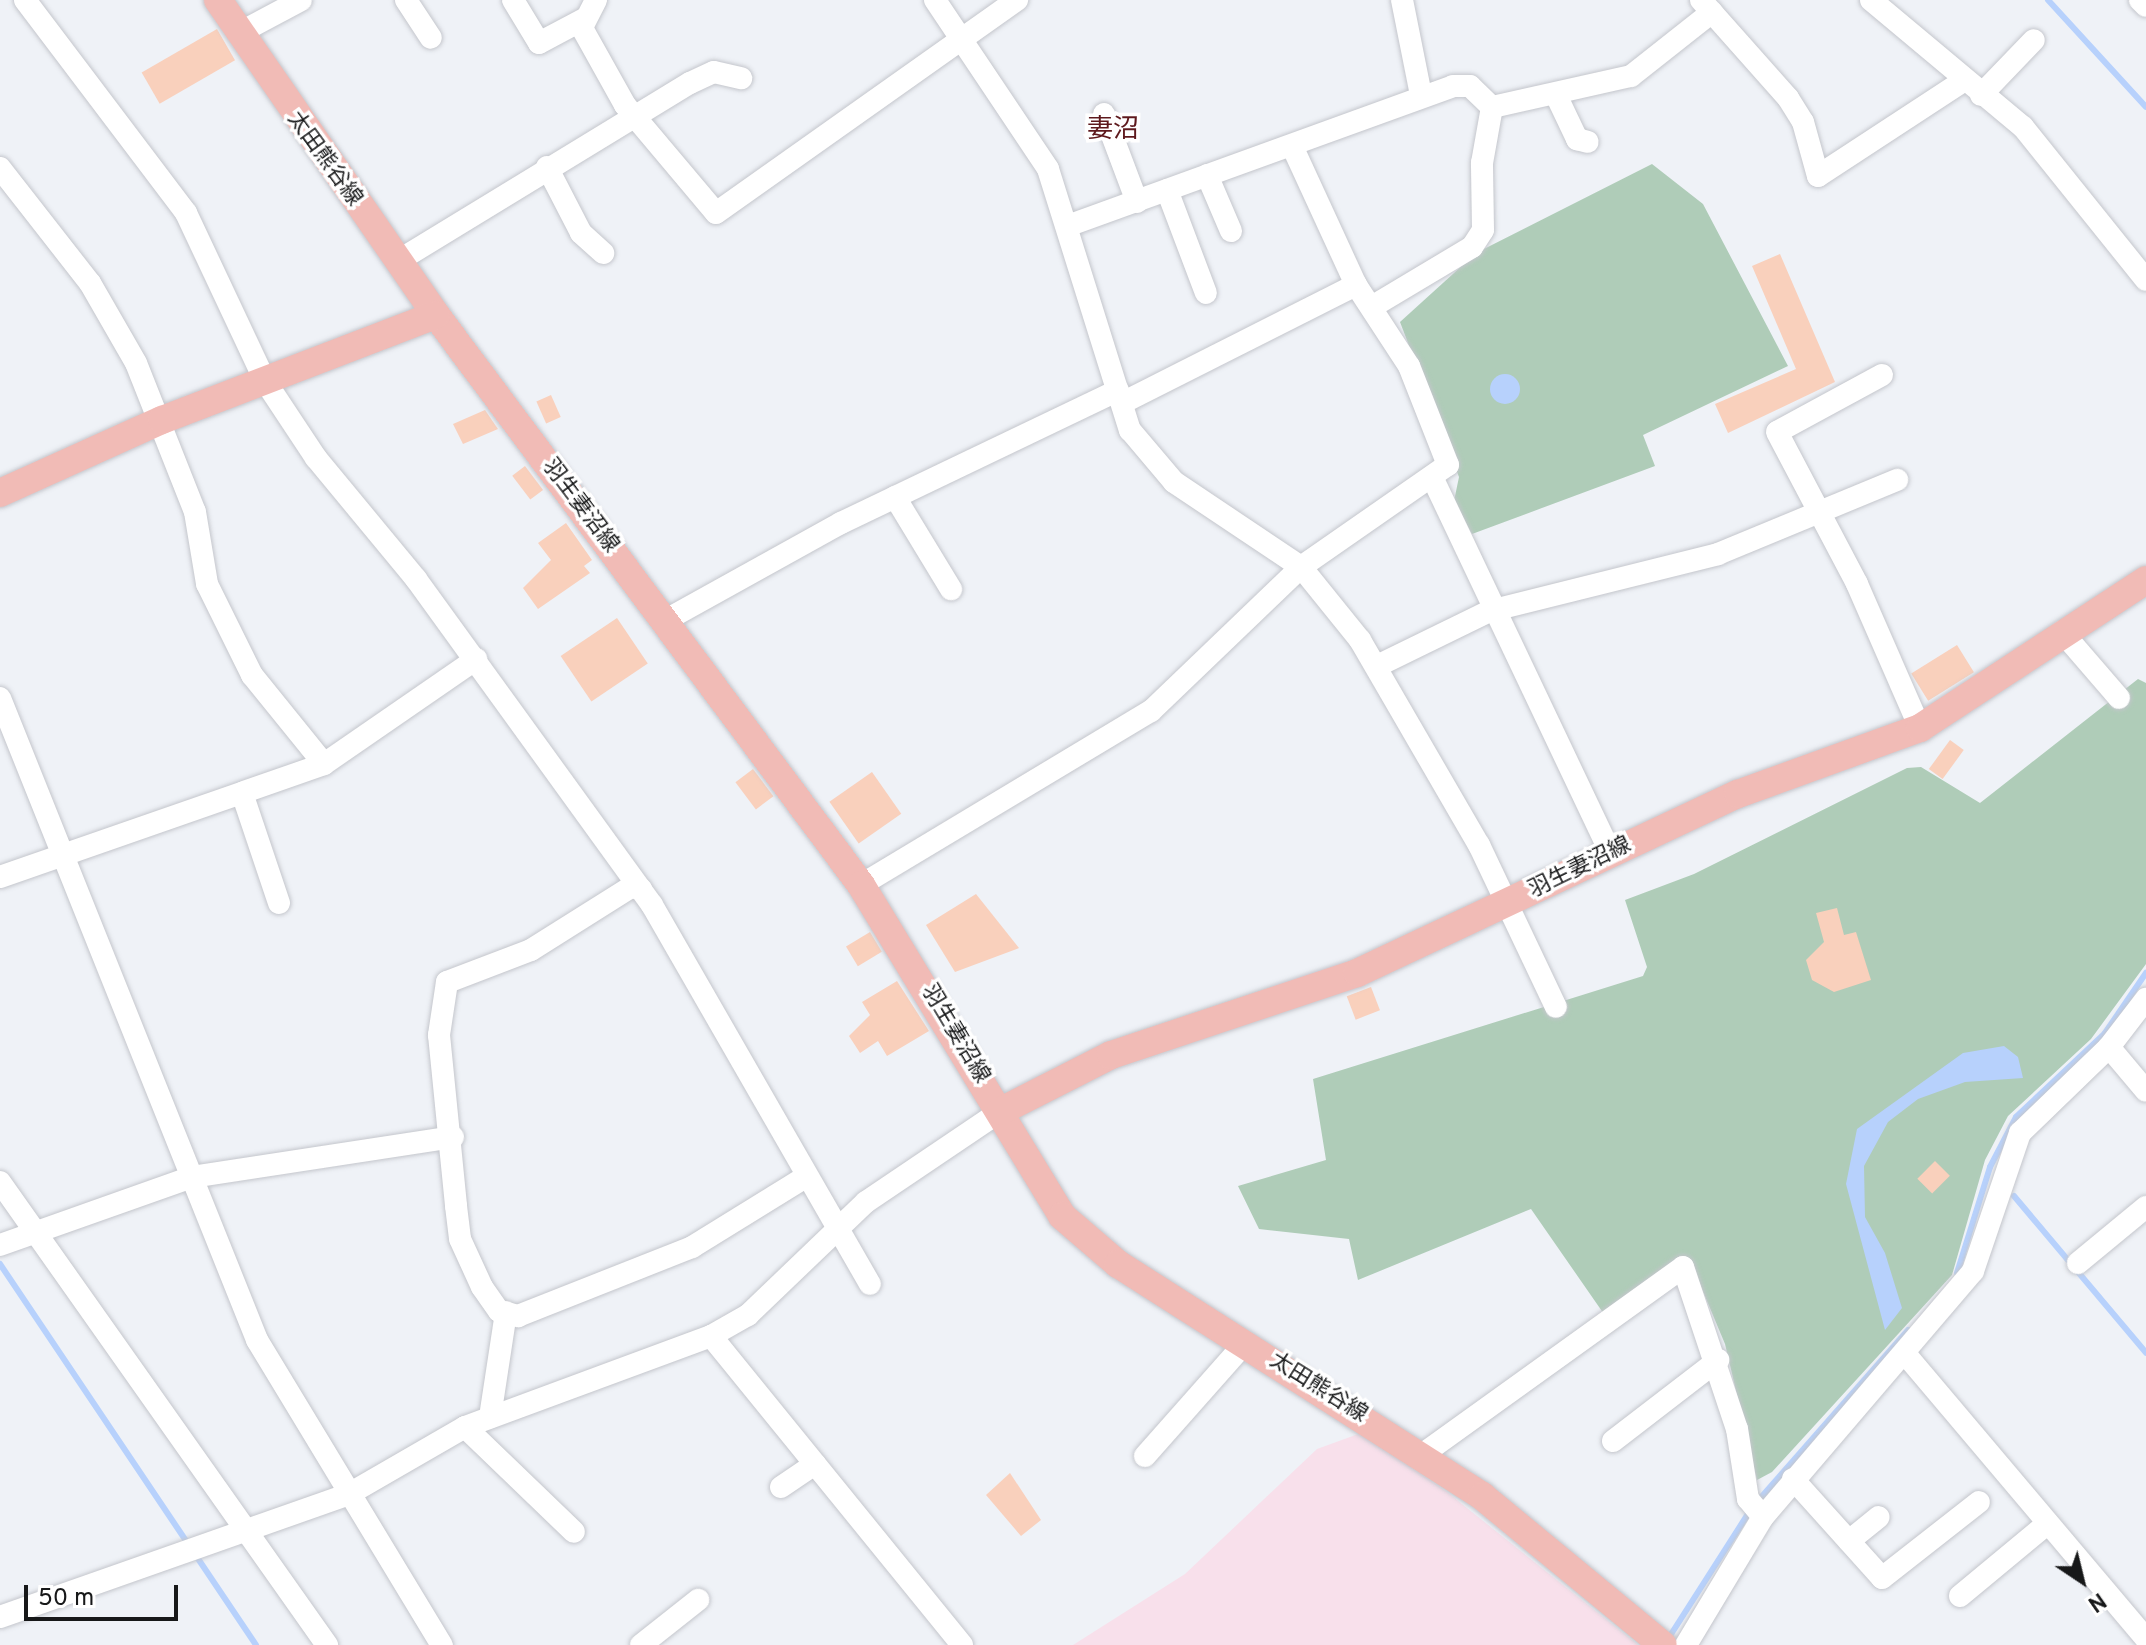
<!DOCTYPE html>
<html>
<head>
<meta charset="utf-8">
<style>
  body { margin:0 }
  #map { position:relative; width:2146px; height:1645px; overflow:hidden; background:#eff2f7; font-family:Overpass,"Noto Sans JP",sans-serif }
  div>[style] { position:absolute }
  .education>* { inset:0; background:#f8e0eb }
  .green>* { inset:0; background:#afccb8 }
  .water>* { inset:0; background:#b7d1fc }
  .round { border-radius:50% }
  .stream>* { height:6px; margin:-3px; padding:0 3px; transform-origin:3px; border-radius:3px; background:#b7d1fc }
  .building>* { inset:0; background:#f9d0bc; transform-origin:0 0 }
  .roads { filter:drop-shadow(0 0 2px #c4c6cc) drop-shadow(0 0 2px #c4c6cc) }
  .minor>* { height:22px; margin:-11px; padding:0 11px; transform-origin:11px; border-radius:11px; background:#fff }
  .major>* { height:28px; margin:-14px; padding:0 14px; transform-origin:14px; border-radius:14px; background:#f1bbb6 }
  span { translate:-50% -50%; white-space:nowrap; text-align:center; line-height:1.15; -webkit-text-stroke:7px #fff; paint-order:stroke }
  .street-label { font-size:22px; color:#171819 }
  .quarter-label { font-size:26px; color:#5e191d }
  .north { position:absolute; left:2042px; top:1541px; width:80px; height:80px; -webkit-text-stroke:6px #fff; paint-order:stroke; rotate:145deg; font-size:22px; font-weight:700; line-height:32px; text-align:center; color:#171819 }
  .north::after { content:''; display:block; margin:auto; width:28px; height:36px; background:#171819; clip-path:polygon(50% 0,100% 100%,50% 72%,0 100%) }
  .scale { position:absolute; left:24px; top:1585px; width:154px; height:36px; box-sizing:border-box; border:4px solid #171819; border-top:0; padding-left:10px; font-size:24px; line-height:28px; white-space:nowrap; color:#171819; -webkit-text-stroke:6px #fff; paint-order:stroke }
</style>
</head>
<body>
<div id="map">
  <div class="education">
    <div style="clip-path:polygon(1361px 1433px,1447px 1492px,1638px 1645px,1073px 1645px,1185px 1574px,1317px 1449px)"></div>
  </div>
  <div class="green">
    <div style="clip-path:polygon(1652px 164px,1703px 204px,1788px 366px,1643px 435px,1655px 466px,1472px 534px,1454px 501px,1459px 477px,1400px 322px,1476px 253px)"></div>
    <div style="clip-path:polygon(2138px 679px,2146px 683px,2146px 964px,2091px 1039px,2008px 1116px,1985px 1160px,1952px 1275px,1772px 1472px,1757px 1480px,1725px 1344px,1689px 1258px,1606px 1317px,1531px 1209px,1358px 1280px,1349px 1239px,1259px 1229px,1238px 1186px,1326px 1160px,1313px 1079px,1643px 976px,1647px 967px,1625px 900px,1694px 874px,1907px 768px,1921px 767px,1980px 803px)"></div>
  </div>
  <div class="water">
    <div class="round" style="left:1490px;top:374px;width:30px;height:30px"></div>
    <div style="clip-path:polygon(2004px 1046px,2018px 1057px,2023px 1078px,1965px 1082px,1918px 1099px,1888px 1122px,1864px 1166px,1865px 1217px,1885px 1253px,1902px 1308px,1885px 1330px,1846px 1184px,1857px 1129px,1963px 1053px)"></div>
  </div>
  <div class="stream">
    <div style="left:2048px;top:0;width:145px;rotate:47.5deg"></div>
    <div style="left:2014px;top:1196px;width:205px;rotate:49.9deg"></div>
    <div style="left:0;top:1264px;width:459px;rotate:56.1deg"></div>
    <div style="left:1957px;top:1273px;width:111px;rotate:-72.7deg"></div>
    <div style="left:1990px;top:1167px;width:56px;rotate:-62.5deg"></div>
    <div style="left:2016px;top:1117px;width:122px;rotate:-43.3deg"></div>
    <div style="left:2105px;top:1033px;width:73px;rotate:-55.7deg"></div>
    <div style="left:1757px;top:1502px;width:229px;rotate:-48.7deg"></div>
    <div style="left:1668px;top:1639px;width:152px;rotate:-57.4deg"></div>
  </div>
  <div class="building">
    <div style="left:217px;top:29px;width:36px;height:87px;rotate:60deg"></div>
    <div style="clip-path:polygon(1780px 254px,1835px 382px,1728px 433px,1715px 404px,1796px 369px,1752px 266px)"></div>
    <div style="left:551px;top:395px;width:24px;height:16px;rotate:66deg"></div>
    <div style="clip-path:polygon(485px 410px,498px 429px,463px 444px,453px 424px)"></div>
    <div style="left:525px;top:466px;width:30px;height:16px;rotate:53deg"></div>
    <div style="clip-path:polygon(566px 523px,592px 560px,584px 566px,590px 573px,538px 609px,523px 588px,551px 560px,538px 543px)"></div>
    <div style="left:617px;top:618px;width:55px;height:68px;rotate:56deg"></div>
    <div style="left:1957px;top:645px;width:32px;height:54px;rotate:58deg"></div>
    <div style="left:1950px;top:740px;width:17px;height:36px;rotate:36deg"></div>
    <div style="left:753px;top:769px;width:34px;height:22px;rotate:53deg"></div>
    <div style="left:872px;top:772px;width:51px;height:52px;rotate:55deg"></div>
    <div style="clip-path:polygon(976px 894px,1019px 948px,955px 972px,926px 925px)"></div>
    <div style="clip-path:polygon(1837px 908px,1844px 935px,1856px 932px,1871px 980px,1834px 992px,1812px 980px,1806px 960px,1824px 942px,1816px 913px)"></div>
    <div style="left:870px;top:932px;width:23px;height:28px;rotate:59deg"></div>
    <div style="clip-path:polygon(897px 981px,929px 1031px,887px 1056px,878px 1041px,860px 1053px,849px 1036px,870px 1015px,862px 1002px)"></div>
    <div style="left:1371px;top:987px;width:25px;height:26px;rotate:69deg"></div>
    <div style="left:1935px;top:1161px;width:21px;height:25px;rotate:45deg"></div>
    <div style="clip-path:polygon(1010px 1473px,1041px 1520px,1021px 1536px,986px 1495px)"></div>
  </div>
  <div class="roads">
    <div class="minor">
      <div style="left:25px;top:0;width:267px;rotate:52.9deg"></div>
      <div style="left:186px;top:213px;width:186px;rotate:64.8deg"></div>
      <div style="left:265px;top:381px;width:92px;rotate:56.5deg"></div>
      <div style="left:316px;top:458px;width:157px;rotate:50.4deg"></div>
      <div style="left:416px;top:579px;width:402px;rotate:54.1deg"></div>
      <div style="left:652px;top:905px;width:437px;rotate:60.1deg"></div>
      <div style="left:406px;top:0;width:45px;rotate:56.7deg"></div>
      <div style="left:513px;top:0;width:50px;rotate:58.8deg"></div>
      <div style="left:539px;top:43px;width:53px;rotate:-28deg"></div>
      <div style="left:596px;top:0;width:31px;rotate:117deg"></div>
      <div style="left:582px;top:28px;width:88px;rotate:60.8deg"></div>
      <div style="left:625px;top:105px;width:141px;rotate:49.9deg"></div>
      <div style="left:716px;top:213px;width:369px;rotate:-35.3deg"></div>
      <div style="left:935px;top:0;width:203px;rotate:56.2deg"></div>
      <div style="left:1048px;top:169px;width:274px;rotate:72.6deg"></div>
      <div style="left:1130px;top:430px;width:68px;rotate:49.8deg"></div>
      <div style="left:1174px;top:482px;width:153px;rotate:33.8deg"></div>
      <div style="left:1301px;top:567px;width:94px;rotate:51.1deg"></div>
      <div style="left:1360px;top:640px;width:237px;rotate:59.9deg"></div>
      <div style="left:1479px;top:845px;width:179px;rotate:64.6deg"></div>
      <div style="left:1402px;top:0;width:97px;rotate:78.7deg"></div>
      <div style="left:1701px;top:0;width:131px;rotate:48.4deg"></div>
      <div style="left:1788px;top:98px;width:28px;rotate:58deg"></div>
      <div style="left:1803px;top:122px;width:56px;rotate:74.5deg"></div>
      <div style="left:1818px;top:176px;width:173px;rotate:-33.2deg"></div>
      <div style="left:1871px;top:0;width:198px;rotate:39.9deg"></div>
      <div style="left:2023px;top:127px;width:196px;rotate:51.2deg"></div>
      <div style="left:2140px;top:0;width:8px;rotate:45deg"></div>
      <div style="left:239px;top:33px;width:70px;rotate:-28deg"></div>
      <div style="left:1981px;top:95px;width:76px;rotate:-46.1deg"></div>
      <div style="left:1557px;top:97px;width:47px;rotate:64.5deg"></div>
      <div style="left:1577px;top:139px;width:11px;rotate:15deg"></div>
      <div style="left:1104px;top:114px;width:94px;rotate:69.4deg"></div>
      <div style="left:547px;top:167px;width:74px;rotate:62.7deg"></div>
      <div style="left:581px;top:233px;width:30px;rotate:42deg"></div>
      <div style="left:0;top:168px;width:146px;rotate:52deg"></div>
      <div style="left:90px;top:283px;width:92px;rotate:60.1deg"></div>
      <div style="left:136px;top:363px;width:160px;rotate:68.4deg"></div>
      <div style="left:195px;top:512px;width:73px;rotate:80.5deg"></div>
      <div style="left:207px;top:584px;width:102px;rotate:63.7deg"></div>
      <div style="left:252px;top:675px;width:114px;rotate:51deg"></div>
      <div style="left:1207px;top:175px;width:61px;rotate:66.8deg"></div>
      <div style="left:1167px;top:190px;width:110px;rotate:69.3deg"></div>
      <div style="left:1070px;top:225px;width:407px;rotate:-19.9deg"></div>
      <div style="left:1453px;top:86px;width:17px"></div>
      <div style="left:1470px;top:86px;width:30px;rotate:44deg"></div>
      <div style="left:1492px;top:107px;width:142px;rotate:-12.6deg"></div>
      <div style="left:1631px;top:76px;width:103px;rotate:-38.3deg"></div>
      <div style="left:398px;top:261px;width:342px;rotate:-31.4deg"></div>
      <div style="left:690px;top:83px;width:26px;rotate:-25deg"></div>
      <div style="left:714px;top:72px;width:28px;rotate:13deg"></div>
      <div style="left:1375px;top:305px;width:113px;rotate:-30.9deg"></div>
      <div style="left:1472px;top:247px;width:20px;rotate:-57deg"></div>
      <div style="left:1483px;top:230px;width:67px;rotate:-90.9deg"></div>
      <div style="left:1482px;top:163px;width:57px;rotate:-79.9deg"></div>
      <div style="left:1882px;top:375px;width:119px;rotate:151.5deg"></div>
      <div style="left:1777px;top:432px;width:172px;rotate:62.2deg"></div>
      <div style="left:1857px;top:584px;width:157px;rotate:66.4deg"></div>
      <div style="left:1124px;top:402px;width:260px;rotate:-26.8deg"></div>
      <div style="left:1432px;top:477px;width:415px;rotate:64.6deg"></div>
      <div style="left:895px;top:497px;width:108px;rotate:58.7deg"></div>
      <div style="left:666px;top:620px;width:200px;rotate:-29deg"></div>
      <div style="left:841px;top:523px;width:307px;rotate:-25.6deg"></div>
      <div style="left:2062px;top:632px;width:87px;rotate:49.2deg"></div>
      <div style="left:1377px;top:666px;width:126px;rotate:-26deg"></div>
      <div style="left:1490px;top:611px;width:235px;rotate:-14deg"></div>
      <div style="left:1718px;top:554px;width:194px;rotate:-22.5deg"></div>
      <div style="left:0;top:698px;width:692px;rotate:68.18deg"></div>
      <div style="left:257px;top:1340px;width:357px;rotate:58.8deg"></div>
      <div style="left:242px;top:793px;width:116px;rotate:71.4deg"></div>
      <div style="left:0;top:877px;width:343px;rotate:-19.2deg"></div>
      <div style="left:324px;top:764px;width:185px;rotate:-34.6deg"></div>
      <div style="left:861px;top:885px;width:338px;rotate:-31deg"></div>
      <div style="left:1151px;top:711px;width:208px;rotate:-43.8deg"></div>
      <div style="left:1301px;top:567px;width:179px;rotate:-34.8deg"></div>
      <div style="left:1448px;top:465px;width:106px;rotate:-111.5deg"></div>
      <div style="left:1409px;top:366px;width:97px;rotate:-123.2deg"></div>
      <div style="left:1356px;top:285px;width:153px;rotate:-114.7deg"></div>
      <div style="left:641px;top:889px;width:10px;rotate:-169deg"></div>
      <div style="left:631px;top:887px;width:118px;rotate:147.8deg"></div>
      <div style="left:531px;top:950px;width:90px;rotate:159.1deg"></div>
      <div style="left:447px;top:982px;width:54px;rotate:98.6deg"></div>
      <div style="left:439px;top:1035px;width:172px;rotate:84.3deg"></div>
      <div style="left:456px;top:1206px;width:33px;rotate:83deg"></div>
      <div style="left:460px;top:1239px;width:53px;rotate:65.4deg"></div>
      <div style="left:482px;top:1287px;width:29px;rotate:55deg"></div>
      <div style="left:499px;top:1311px;width:20px;rotate:15deg"></div>
      <div style="left:518px;top:1316px;width:187px;rotate:-21.6deg"></div>
      <div style="left:692px;top:1247px;width:135px;rotate:-31.7deg"></div>
      <div style="left:2109px;top:1047px;width:57px;rotate:49.9deg"></div>
      <div style="left:0;top:1182px;width:567px;rotate:54.77deg"></div>
      <div style="left:0;top:1245px;width:204px;rotate:-19.5deg"></div>
      <div style="left:192px;top:1177px;width:264px;rotate:-8.7deg"></div>
      <div style="left:2078px;top:1263px;width:88px;rotate:-39.5deg"></div>
      <div style="left:711px;top:1336px;width:398px;rotate:50.9deg"></div>
      <div style="left:1907px;top:1356px;width:370px;rotate:49.8deg"></div>
      <div style="left:490px;top:1417px;width:106px;rotate:-81.3deg"></div>
      <div style="left:465px;top:1427px;width:151px;rotate:43.9deg"></div>
      <div style="left:1613px;top:1441px;width:133px;rotate:-37.6deg"></div>
      <div style="left:1423px;top:1454px;width:320px;rotate:-35.7deg"></div>
      <div style="left:1683px;top:1267px;width:171px;rotate:71.6deg"></div>
      <div style="left:1737px;top:1429px;width:71px;rotate:81.1deg"></div>
      <div style="left:1748px;top:1499px;width:23px;rotate:50deg"></div>
      <div style="left:1145px;top:1456px;width:151px;rotate:-48.5deg"></div>
      <div style="left:1793px;top:1479px;width:133px;rotate:48deg"></div>
      <div style="left:1882px;top:1578px;width:123px;rotate:-38.1deg"></div>
      <div style="left:781px;top:1487px;width:41px;rotate:-34.1deg"></div>
      <div style="left:1849px;top:1541px;width:38px;rotate:-39deg"></div>
      <div style="left:1960px;top:1596px;width:114px;rotate:-39.7deg"></div>
      <div style="left:0;top:1617px;width:370px;rotate:-19.4deg"></div>
      <div style="left:349px;top:1494px;width:134px;rotate:-30deg"></div>
      <div style="left:465px;top:1427px;width:262px;rotate:-20.3deg"></div>
      <div style="left:711px;top:1336px;width:43px;rotate:-29.6deg"></div>
      <div style="left:748px;top:1315px;width:163px;rotate:-43.8deg"></div>
      <div style="left:866px;top:1202px;width:163px;rotate:-34deg"></div>
      <div style="left:641px;top:1645px;width:73px;rotate:-38.3deg"></div>
      <div style="left:1686px;top:1645px;width:149px;rotate:-59deg"></div>
      <div style="left:1763px;top:1517px;width:323px;rotate:-49.5deg"></div>
      <div style="left:1973px;top:1271px;width:146px;rotate:-71.2deg"></div>
      <div style="left:2020px;top:1133px;width:124px;rotate:-44deg"></div>
      <div style="left:2109px;top:1047px;width:61px;rotate:-52.4deg"></div>
    </div>
    <div class="major">
      <div style="left:218px;top:0;width:383px;rotate:55.3deg"></div>
      <div style="left:436px;top:315px;width:711px;rotate:53.29deg"></div>
      <div style="left:861px;top:885px;width:387px;rotate:58.7deg"></div>
      <div style="left:1062px;top:1216px;width:74px;rotate:40.6deg"></div>
      <div style="left:1118px;top:1264px;width:432px;rotate:32.5deg"></div>
      <div style="left:1482px;top:1496px;width:234px;rotate:39.5deg"></div>
      <div style="left:0;top:493px;width:178px;rotate:-24.3deg"></div>
      <div style="left:162px;top:420px;width:293px;rotate:-21deg"></div>
      <div style="left:1001px;top:1111px;width:123px;rotate:-27deg"></div>
      <div style="left:1111px;top:1055px;width:259px;rotate:-18.4deg"></div>
      <div style="left:1357px;top:973px;width:421px;rotate:-25.2deg"></div>
      <div style="left:1738px;top:794px;width:194px;rotate:-19.9deg"></div>
      <div style="left:1920px;top:728px;width:270px;rotate:-33.2deg"></div>
    </div>
  </div>
  <div class="street-label">
    <span style="left:324px;top:159px;rotate:54deg">太田熊谷線</span>
    <span style="left:580px;top:506px;rotate:53deg">羽生妻沼線</span>
    <span style="left:1580px;top:868px;rotate:-26deg">羽生妻沼線</span>
    <span style="left:955px;top:1034px;rotate:59deg">羽生妻沼線</span>
    <span style="left:1318px;top:1388px;rotate:32deg">太田熊谷線</span>
  </div>
  <div class="quarter-label">
    <span style="left:1113px;top:131px">妻沼</span>
  </div>
  <div class="north">N</div>
  <div class="scale">50 m</div>
</div>
</body>
</html>
